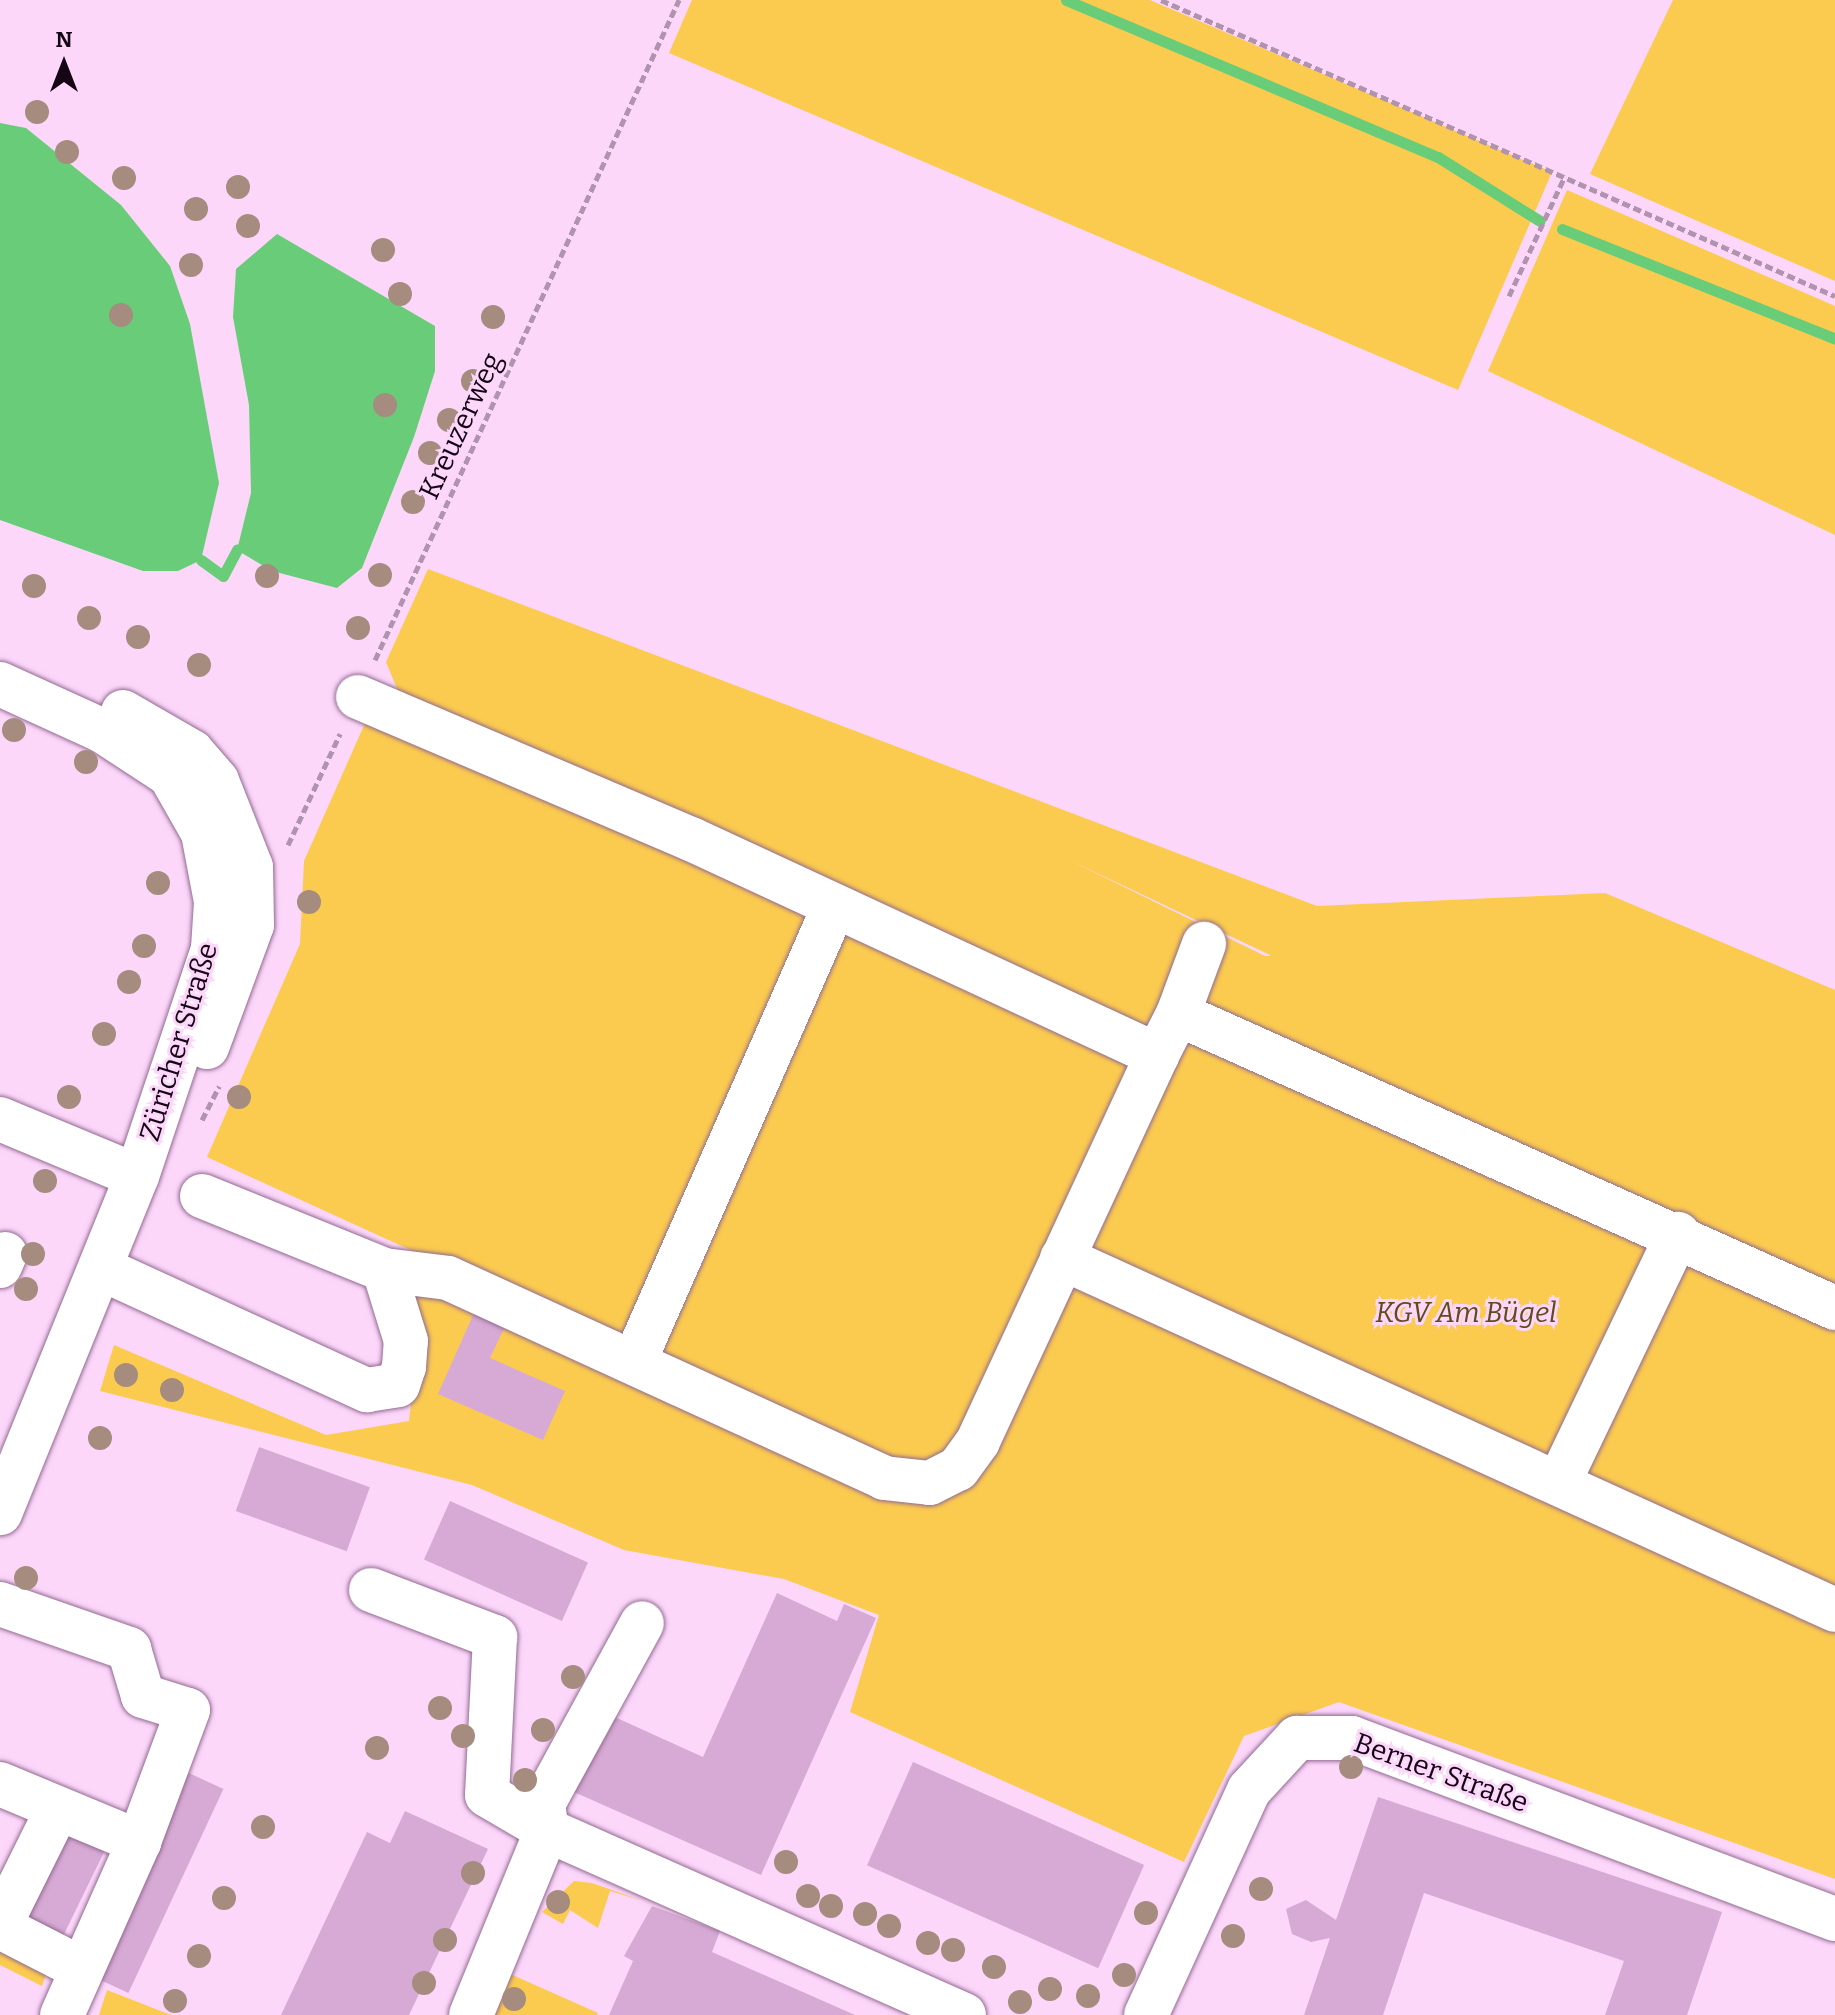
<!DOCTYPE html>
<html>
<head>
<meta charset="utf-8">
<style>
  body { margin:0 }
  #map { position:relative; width:1835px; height:2015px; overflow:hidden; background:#fcd7fa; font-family:Bitter,serif }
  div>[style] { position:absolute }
  .green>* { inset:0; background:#fbcb4f }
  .water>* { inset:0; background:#69cc79 }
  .stream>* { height:11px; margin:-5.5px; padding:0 5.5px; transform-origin:5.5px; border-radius:5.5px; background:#69cc79 }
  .building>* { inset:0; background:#d6aad4; transform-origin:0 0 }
  .path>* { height:5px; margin-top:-2.5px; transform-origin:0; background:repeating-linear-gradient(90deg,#b093af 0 8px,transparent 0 12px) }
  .roads { filter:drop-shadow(0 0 2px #936a92) drop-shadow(0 0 2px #936a92) }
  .minor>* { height:44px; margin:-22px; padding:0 22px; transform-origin:22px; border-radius:22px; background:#fff }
  .trees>* { width:24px; height:24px; margin:-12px; border-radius:50%; background:#a68b7f }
  span { translate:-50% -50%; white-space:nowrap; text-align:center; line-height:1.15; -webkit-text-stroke:6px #fcd7fa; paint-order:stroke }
  .street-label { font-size:28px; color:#150615 }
  .park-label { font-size:28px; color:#604c1a; font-style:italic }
  .north { position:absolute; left:24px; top:24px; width:80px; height:80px; -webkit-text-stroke:6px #fcd7fa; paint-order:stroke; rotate:0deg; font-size:22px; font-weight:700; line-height:32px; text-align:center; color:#150615 }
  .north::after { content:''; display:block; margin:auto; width:28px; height:36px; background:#150615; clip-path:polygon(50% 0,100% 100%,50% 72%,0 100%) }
</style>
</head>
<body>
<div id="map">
  <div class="green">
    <div style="clip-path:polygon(692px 0,1150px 0,1552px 172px,1458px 390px,669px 53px)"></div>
    <div style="clip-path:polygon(1673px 0,1835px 0,1835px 281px,1590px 174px)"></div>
    <div style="clip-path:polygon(1567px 190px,1835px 306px,1835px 535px,1488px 371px)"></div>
    <div style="clip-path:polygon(evenodd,428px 569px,1317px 906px,1605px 893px,1835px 990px,1835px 1879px,1339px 1702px,1244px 1736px,1184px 1862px,850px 1712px,879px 1615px,784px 1579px,624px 1550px,472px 1485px,100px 1391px,114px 1345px,326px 1435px,409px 1421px,415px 1365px,402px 1273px,441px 1264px,207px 1157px,300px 944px,304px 861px,369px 714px,398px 691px,386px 662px,428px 569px,1067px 859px,1270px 955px,1270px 956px,1265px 956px,1067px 859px)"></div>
    <div style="clip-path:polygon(574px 1881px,592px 1883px,643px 1901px,610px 1891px,598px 1928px,570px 1910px,563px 1924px,542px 1912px)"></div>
    <div style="clip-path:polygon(0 1937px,51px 1960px,42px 1986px,0 1965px)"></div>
    <div style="clip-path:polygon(508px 1973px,598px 2013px,597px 2015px,491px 2015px)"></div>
    <div style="clip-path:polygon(107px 1990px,171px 2015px,99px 2015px)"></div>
  </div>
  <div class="water">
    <div style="clip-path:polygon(0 123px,26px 128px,121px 205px,170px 266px,190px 324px,219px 483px,201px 560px,178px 571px,143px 571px,0 520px)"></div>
    <div style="clip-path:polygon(277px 234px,435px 326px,435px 371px,414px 437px,362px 568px,337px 588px,272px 571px,237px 550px,251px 493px,249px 405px,233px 317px,236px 269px)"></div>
  </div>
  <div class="stream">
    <div style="left:1066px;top:0;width:404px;rotate:22.9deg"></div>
    <div style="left:1438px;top:157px;width:120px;rotate:32.1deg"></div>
    <div style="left:1562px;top:229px;width:294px;rotate:21.9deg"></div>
    <div style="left:201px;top:560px;width:27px;rotate:36deg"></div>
    <div style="left:223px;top:576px;width:30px;rotate:-62deg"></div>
  </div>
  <div class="building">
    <div style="clip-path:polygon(477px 1306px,508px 1320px,490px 1358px,565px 1391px,543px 1440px,438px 1394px)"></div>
    <div style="left:259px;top:1447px;width:118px;height:68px;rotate:20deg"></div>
    <div style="left:450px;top:1501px;width:151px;height:64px;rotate:24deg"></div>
    <div style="clip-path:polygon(777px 1593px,837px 1621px,844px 1604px,876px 1618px,761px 1875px,574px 1792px,608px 1714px,703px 1757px)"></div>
    <div style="left:913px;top:1762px;width:253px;height:113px;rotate:24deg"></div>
    <div style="left:189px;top:1773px;width:38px;height:225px;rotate:25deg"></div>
    <div style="clip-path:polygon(1378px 1797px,1722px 1912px,1687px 2015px,1605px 2015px,1624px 1961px,1424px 1893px,1383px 2015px,1304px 2015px,1330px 1938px,1311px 1942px,1292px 1934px,1286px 1909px,1306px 1900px,1336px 1920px)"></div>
    <div style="clip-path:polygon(405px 1811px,488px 1849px,409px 2015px,281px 2015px,367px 1832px,390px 1843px)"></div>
    <div style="left:67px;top:1830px;width:43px;height:96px;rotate:26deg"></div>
    <div style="clip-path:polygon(652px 1906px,720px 1931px,712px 1952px,855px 2015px,609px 2015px,633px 1961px,624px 1956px)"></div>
  </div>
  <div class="path">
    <div style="left:1161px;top:0;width:736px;rotate:23.71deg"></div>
    <div style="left:1509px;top:296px;width:132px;rotate:-65deg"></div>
    <div style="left:375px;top:660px;width:727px;rotate:-65.27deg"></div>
    <div style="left:288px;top:845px;width:123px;rotate:-64.9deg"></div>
    <div style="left:202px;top:1120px;width:38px;rotate:-63deg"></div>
  </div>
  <div class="roads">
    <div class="minor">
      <div style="left:0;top:684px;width:113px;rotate:24.5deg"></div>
      <div style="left:103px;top:731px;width:80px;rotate:33.3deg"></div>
      <div style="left:170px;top:775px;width:67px;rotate:60.4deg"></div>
      <div style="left:203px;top:833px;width:70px;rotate:79.3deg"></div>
      <div style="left:216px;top:902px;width:47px;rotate:93.7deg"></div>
      <div style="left:213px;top:949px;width:239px;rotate:108.5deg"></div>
      <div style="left:137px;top:1176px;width:364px;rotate:112.1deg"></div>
      <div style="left:358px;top:697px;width:362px;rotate:23.1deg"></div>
      <div style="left:691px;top:839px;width:514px;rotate:24.87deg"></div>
      <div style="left:1157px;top:1055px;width:46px;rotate:-62.9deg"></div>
      <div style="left:1178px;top:1014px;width:720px;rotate:24.11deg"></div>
      <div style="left:123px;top:712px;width:80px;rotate:30.1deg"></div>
      <div style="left:192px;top:752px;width:38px;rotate:49deg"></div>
      <div style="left:217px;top:781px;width:92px;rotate:68.4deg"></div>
      <div style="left:251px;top:867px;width:58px;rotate:89deg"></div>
      <div style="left:252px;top:925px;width:130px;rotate:110.2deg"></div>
      <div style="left:1178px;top:1014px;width:75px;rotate:-69.6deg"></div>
      <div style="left:0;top:1119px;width:148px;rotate:22.6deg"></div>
      <div style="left:202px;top:1196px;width:196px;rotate:22.1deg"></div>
      <div style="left:384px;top:1270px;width:64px;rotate:7.1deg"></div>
      <div style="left:448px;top:1278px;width:480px;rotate:24.6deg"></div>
      <div style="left:884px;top:1478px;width:46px;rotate:6.2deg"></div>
      <div style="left:930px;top:1483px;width:31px;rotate:-27deg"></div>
      <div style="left:958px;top:1469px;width:34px;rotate:-54deg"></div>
      <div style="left:978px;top:1441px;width:425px;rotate:-65.1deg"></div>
      <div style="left:1062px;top:1258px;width:849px;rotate:24.48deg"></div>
      <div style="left:0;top:1266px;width:13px;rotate:-67deg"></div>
      <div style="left:100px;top:1268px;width:294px;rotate:24.6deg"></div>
      <div style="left:367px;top:1390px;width:31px;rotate:-9deg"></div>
      <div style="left:398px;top:1385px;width:19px;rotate:-72deg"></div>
      <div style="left:404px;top:1367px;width:26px;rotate:-86deg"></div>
      <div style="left:406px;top:1341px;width:74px;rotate:-107.2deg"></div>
      <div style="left:635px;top:1360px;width:496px;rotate:-66.3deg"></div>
      <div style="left:1560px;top:1480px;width:273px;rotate:-64.4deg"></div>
      <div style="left:371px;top:1590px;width:133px;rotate:20.8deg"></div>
      <div style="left:495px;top:1637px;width:158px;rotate:92.9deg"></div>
      <div style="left:487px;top:1795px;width:69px;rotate:30.3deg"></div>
      <div style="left:547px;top:1830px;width:456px;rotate:23.9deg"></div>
      <div style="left:0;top:1604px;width:137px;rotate:19.2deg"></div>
      <div style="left:129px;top:1649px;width:49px;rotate:73.4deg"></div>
      <div style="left:143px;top:1696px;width:47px;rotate:17.3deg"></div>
      <div style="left:188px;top:1710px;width:141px;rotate:110.4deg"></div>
      <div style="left:0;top:1784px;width:151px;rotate:22.6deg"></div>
      <div style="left:139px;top:1842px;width:189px;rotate:114deg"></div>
      <div style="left:547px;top:1830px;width:26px;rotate:-99deg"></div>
      <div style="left:543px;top:1804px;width:206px;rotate:-61.3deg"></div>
      <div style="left:0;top:1925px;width:128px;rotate:-63.6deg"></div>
      <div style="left:0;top:1927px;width:92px;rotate:27.1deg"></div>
      <div style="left:471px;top:2015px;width:200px;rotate:-67.7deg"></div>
      <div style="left:1146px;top:2015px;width:247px;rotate:-65.4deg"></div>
      <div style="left:1249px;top:1790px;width:71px;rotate:-47.3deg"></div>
      <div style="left:1297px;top:1738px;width:55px"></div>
      <div style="left:1352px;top:1738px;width:516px;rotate:20.54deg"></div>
    </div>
  </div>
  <div class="trees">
    <div style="left:37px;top:112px"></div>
    <div style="left:67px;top:152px"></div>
    <div style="left:124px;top:178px"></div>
    <div style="left:238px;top:187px"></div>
    <div style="left:196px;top:209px"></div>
    <div style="left:248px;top:226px"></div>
    <div style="left:383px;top:250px"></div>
    <div style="left:191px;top:265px"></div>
    <div style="left:400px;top:294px"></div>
    <div style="left:121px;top:315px"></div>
    <div style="left:493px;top:317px"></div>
    <div style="left:473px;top:381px"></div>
    <div style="left:385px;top:405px"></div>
    <div style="left:449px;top:420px"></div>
    <div style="left:430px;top:453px"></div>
    <div style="left:413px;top:502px"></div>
    <div style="left:380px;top:575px"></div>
    <div style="left:267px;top:576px"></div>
    <div style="left:34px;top:586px"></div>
    <div style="left:89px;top:618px"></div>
    <div style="left:358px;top:628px"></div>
    <div style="left:138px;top:637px"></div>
    <div style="left:199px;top:665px"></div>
    <div style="left:14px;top:730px"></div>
    <div style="left:86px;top:762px"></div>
    <div style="left:158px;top:883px"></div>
    <div style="left:309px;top:902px"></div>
    <div style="left:144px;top:946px"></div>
    <div style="left:129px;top:982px"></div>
    <div style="left:104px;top:1034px"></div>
    <div style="left:69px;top:1097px"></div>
    <div style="left:239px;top:1097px"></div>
    <div style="left:45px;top:1181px"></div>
    <div style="left:33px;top:1254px"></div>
    <div style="left:26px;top:1289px"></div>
    <div style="left:126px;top:1375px"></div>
    <div style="left:172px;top:1390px"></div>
    <div style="left:100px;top:1438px"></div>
    <div style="left:26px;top:1578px"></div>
    <div style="left:573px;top:1677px"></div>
    <div style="left:440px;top:1708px"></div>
    <div style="left:543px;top:1730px"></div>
    <div style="left:463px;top:1736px"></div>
    <div style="left:377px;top:1748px"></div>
    <div style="left:1351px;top:1767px"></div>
    <div style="left:525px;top:1780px"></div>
    <div style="left:263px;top:1827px"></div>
    <div style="left:786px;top:1862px"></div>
    <div style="left:473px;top:1873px"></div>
    <div style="left:1261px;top:1889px"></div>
    <div style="left:808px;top:1896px"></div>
    <div style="left:224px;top:1898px"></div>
    <div style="left:558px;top:1902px"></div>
    <div style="left:831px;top:1906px"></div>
    <div style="left:1146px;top:1913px"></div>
    <div style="left:865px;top:1914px"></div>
    <div style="left:889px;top:1926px"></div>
    <div style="left:1233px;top:1936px"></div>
    <div style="left:445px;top:1940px"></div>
    <div style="left:928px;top:1943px"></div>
    <div style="left:953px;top:1950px"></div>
    <div style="left:199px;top:1956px"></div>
    <div style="left:994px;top:1967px"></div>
    <div style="left:1124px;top:1975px"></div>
    <div style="left:424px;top:1983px"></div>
    <div style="left:1050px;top:1989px"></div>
    <div style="left:1088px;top:1996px"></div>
    <div style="left:514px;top:1999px"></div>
    <div style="left:175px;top:2001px"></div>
    <div style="left:1020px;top:2002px"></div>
  </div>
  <div class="street-label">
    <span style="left:461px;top:426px;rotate:-65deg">Kreuzerweg</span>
    <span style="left:179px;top:1042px;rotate:-73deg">Züricher Straße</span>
    <span style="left:1441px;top:1773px;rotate:20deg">Berner Straße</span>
  </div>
  <div class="park-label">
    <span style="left:1466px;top:1313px">KGV Am Bügel</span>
  </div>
  <div class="north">N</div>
</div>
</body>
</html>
